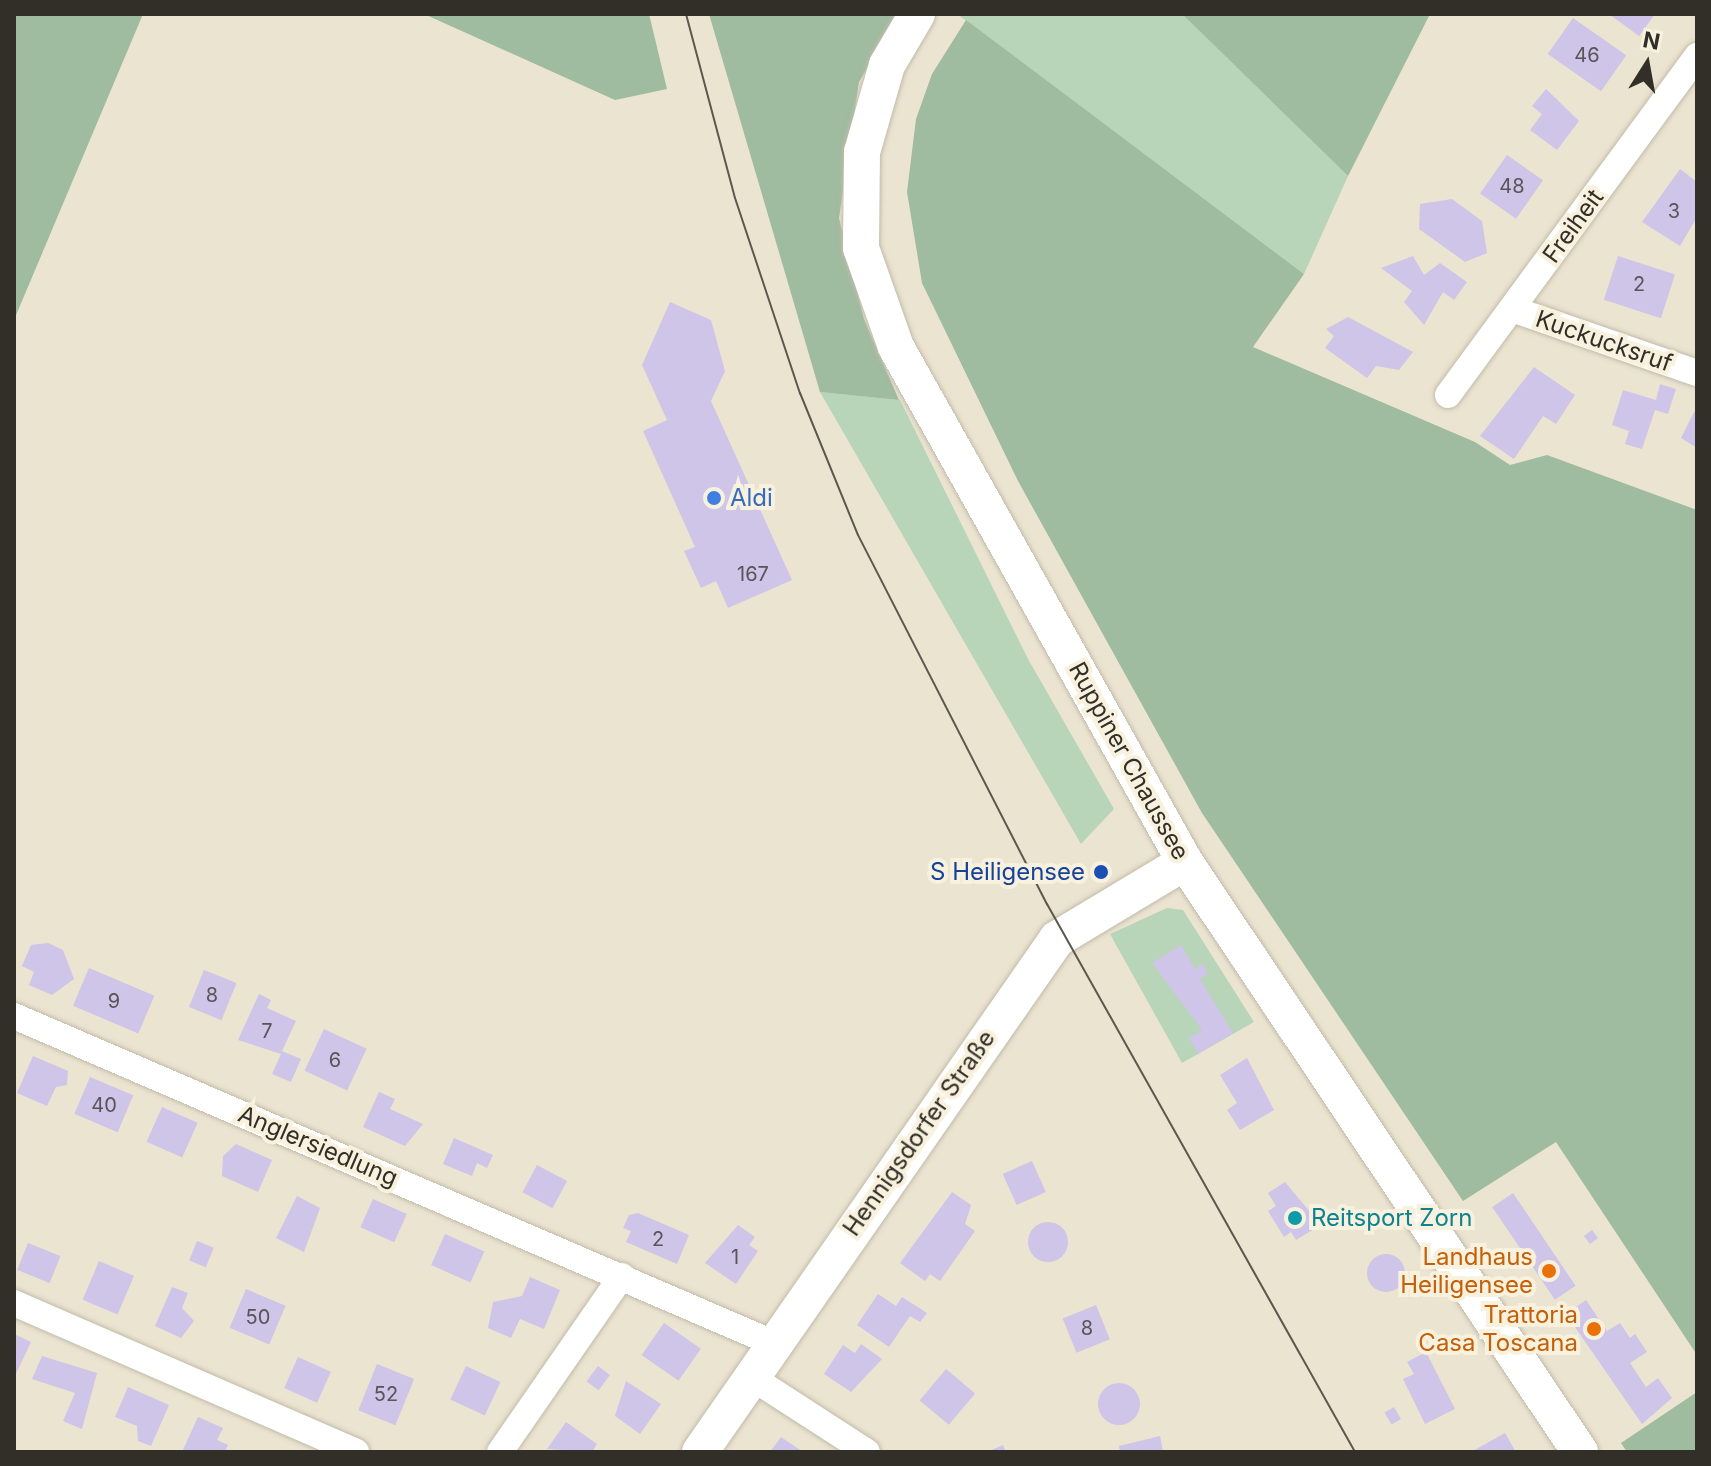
<!DOCTYPE html>
<html>
<head>
<meta charset="utf-8">
<style>
  body { margin:0 }
  #map { position:relative; width:1711px; height:1466px; overflow:hidden; background:#ebe4d1; font-family:Inter,sans-serif }
  div>[style] { position:absolute }
  .green>* { inset:0; background:#b8d4b9 }
  .forest>* { inset:0; background:#9fbba0 }
  .building>* { inset:0; background:#cec5e8; transform-origin:0 0 }
  .round { border-radius:50% }
  .roads { filter:drop-shadow(0 0 2px #c1bba9) drop-shadow(0 0 2px #c1bba9) }
  .minor>* { height:26px; margin:-13px; padding:0 13px; transform-origin:13px; border-radius:13px; background:#fff }
  .secondary>* { height:36px; margin:-18px; padding:0 18px; transform-origin:18px; border-radius:18px; background:#fff }
  .tram>* { height:2px; margin:-1px; padding:0 1px; transform-origin:1px; border-radius:1px; background:#5c584e }
  .dots>* { width:22px; height:22px; translate:-50% -50%; box-sizing:border-box; border:4px solid #f8f1de; border-radius:50% }
  span { translate:-50% -50%; white-space:nowrap; text-align:center; line-height:1.15; -webkit-text-stroke:8px #f8f1de; paint-order:stroke }
  .number-label { font-size:20px; color:#595458 }
  .number-label span { -webkit-text-stroke-width:0 }
  .street-label { font-size:24px; color:#322f28 }
  .shop-label { font-size:24px; color:#366cbe }
  .left { translate:0 -50%; text-align:left }
  .transit-label { font-size:24px; color:#164399 }
  .right { translate:-100% -50%; text-align:right }
  .culture-label { font-size:24px; color:#0d838f }
  .food-label { font-size:24px; color:#c56008 }
  .frame { position:absolute; inset:0; border:16px solid #322f28; pointer-events:none }
  .north { position:absolute; left:1607px; top:24px; width:80px; height:80px; -webkit-text-stroke:6px #f8f1de; paint-order:stroke; rotate:11deg; font-size:22px; font-weight:700; line-height:32px; text-align:center; color:#322f28 }
  .north::after { content:''; display:block; margin:auto; width:28px; height:36px; background:#322f28; clip-path:polygon(50% 0,100% 100%,50% 72%,0 100%) }
</style>
</head>
<body>
<div id="map">
  <div class="green">
    <div style="clip-path:polygon(957px 14px,1182px 14px,1348px 176px,1304px 274px)"></div>
    <div style="clip-path:polygon(820px 392px,900px 400px,1028px 659px,1114px 809px,1081px 844px)"></div>
    <div style="clip-path:polygon(1167px 908px,1183px 910px,1254px 1022px,1182px 1063px,1110px 934px)"></div>
  </div>
  <div class="forest">
    <div style="clip-path:polygon(14px 14px,143px 14px,14px 320px)"></div>
    <div style="clip-path:polygon(424px 14px,649px 14px,667px 89px,615px 100px)"></div>
    <div style="clip-path:polygon(709px 14px,899px 14px,859px 82px,839px 218px,864px 319px,899px 400px,820px 392px)"></div>
    <div style="clip-path:polygon(1182px 14px,1430px 14px,1348px 176px)"></div>
    <div style="clip-path:polygon(966px 20px,1304px 274px,1253px 347px,1475px 442px,1510px 465px,1547px 455px,1697px 510px,1697px 1355px,1556px 1142px,1463px 1201px,1202px 813px,1018px 481px,922px 283px,907px 192px,916px 119px,932px 74px)"></div>
    <div style="clip-path:polygon(1697px 1392px,1697px 1452px,1627px 1452px,1621px 1443px)"></div>
  </div>
  <div class="building">
    <div style="clip-path:polygon(1609px 14px,1655px 14px,1639px 36px)"></div>
    <div style="left:1573px;top:18px;width:65px;height:44px;rotate:35deg"></div>
    <div style="clip-path:polygon(1546px 89px,1579px 121px,1557px 150px,1530px 130px,1542px 114px,1532px 106px)"></div>
    <div style="left:1507px;top:155px;width:44px;height:47px;rotate:35deg"></div>
    <div style="clip-path:polygon(1680px 169px,1697px 182px,1697px 217px,1680px 246px,1642px 222px)"></div>
    <div style="clip-path:polygon(1452px 199px,1482px 221px,1487px 253px,1465px 262px,1419px 229px,1420px 204px)"></div>
    <div style="clip-path:polygon(1413px 256px,1424px 275px,1440px 263px,1467px 282px,1454px 300px,1443px 292px,1424px 325px,1404px 302px,1412px 291px,1381px 268px)"></div>
    <div style="left:1618px;top:256px;width:60px;height:46px;rotate:18deg"></div>
    <div style="clip-path:polygon(670px 302px,711px 320px,725px 371px,711px 401px,792px 580px,728px 608px,716px 581px,701px 588px,684px 551px,695px 547px,643px 431px,667px 420px,642px 365px)"></div>
    <div style="clip-path:polygon(1348px 317px,1413px 352px,1399px 370px,1376px 366px,1367px 378px,1325px 348px,1334px 336px,1326px 329px)"></div>
    <div style="clip-path:polygon(1534px 367px,1575px 395px,1556px 424px,1543px 416px,1514px 459px,1480px 436px)"></div>
    <div style="clip-path:polygon(1660px 384px,1676px 389px,1668px 414px,1655px 410px,1642px 449px,1625px 444px,1629px 431px,1612px 425px,1623px 390px,1656px 400px)"></div>
    <div style="clip-path:polygon(1694px 412px,1697px 412px,1697px 448px,1681px 438px)"></div>
    <div style="clip-path:polygon(48px 943px,63px 950px,74px 979px,52px 995px,29px 985px,34px 972px,22px 966px,31px 945px)"></div>
    <div style="clip-path:polygon(1181px 945px,1195px 969px,1203px 964px,1208px 974px,1200px 979px,1233px 1033px,1198px 1054px,1189px 1038px,1202px 1030px,1152px 963px)"></div>
    <div style="left:89px;top:968px;width:71px;height:41px;rotate:23deg"></div>
    <div style="left:204px;top:970px;width:35px;height:40px;rotate:22deg"></div>
    <div style="clip-path:polygon(259px 994px,271px 1000px,267px 1008px,296px 1021px,282px 1051px,301px 1059px,291px 1082px,272px 1074px,281px 1054px,238px 1040px)"></div>
    <div style="left:324px;top:1029px;width:47px;height:46px;rotate:25deg"></div>
    <div style="clip-path:polygon(33px 1056px,68px 1071px,67px 1085px,56px 1087px,47px 1106px,17px 1093px)"></div>
    <div style="clip-path:polygon(1247px 1058px,1274px 1110px,1240px 1130px,1227px 1110px,1237px 1103px,1220px 1075px)"></div>
    <div style="left:90px;top:1077px;width:47px;height:40px;rotate:23deg"></div>
    <div style="clip-path:polygon(379px 1092px,395px 1099px,390px 1109px,423px 1124px,405px 1146px,363px 1127px)"></div>
    <div style="left:162px;top:1107px;width:39px;height:38px;rotate:24deg"></div>
    <div style="clip-path:polygon(454px 1138px,493px 1155px,487px 1168px,477px 1163px,472px 1176px,443px 1164px)"></div>
    <div style="clip-path:polygon(236px 1144px,272px 1160px,258px 1192px,222px 1176px,223px 1156px)"></div>
    <div style="left:1032px;top:1161px;width:34px;height:32px;rotate:66deg"></div>
    <div style="left:537px;top:1165px;width:34px;height:31px;rotate:28deg"></div>
    <div style="clip-path:polygon(1285px 1182px,1321px 1225px,1296px 1240px,1291px 1232px,1284px 1237px,1268px 1211px,1276px 1206px,1268px 1193px)"></div>
    <div style="clip-path:polygon(952px 1192px,971px 1205px,965px 1224px,975px 1231px,940px 1281px,930px 1274px,925px 1281px,900px 1263px)"></div>
    <div style="left:1513px;top:1193px;width:112px;height:25px;rotate:56deg"></div>
    <div style="clip-path:polygon(297px 1196px,320px 1208px,304px 1252px,276px 1238px)"></div>
    <div style="left:373px;top:1199px;width:37px;height:31px;rotate:24deg"></div>
    <div style="clip-path:polygon(638px 1213px,689px 1235px,677px 1264px,626px 1242px,631px 1231px,623px 1228px,629px 1215px)"></div>
    <div class="round" style="left:1028px;top:1222px;width:40px;height:40px"></div>
    <div style="clip-path:polygon(738px 1225px,755px 1237px,749px 1245px,758px 1251px,736px 1284px,705px 1263px)"></div>
    <div style="left:1592px;top:1230px;width:10px;height:10px;rotate:53deg"></div>
    <div style="left:445px;top:1234px;width:43px;height:34px;rotate:24deg"></div>
    <div style="left:197px;top:1241px;width:18px;height:21px;rotate:22deg"></div>
    <div style="left:28px;top:1243px;width:35px;height:29px;rotate:22deg"></div>
    <div class="round" style="left:1367px;top:1254px;width:38px;height:38px"></div>
    <div style="left:99px;top:1261px;width:38px;height:42px;rotate:23deg"></div>
    <div style="clip-path:polygon(530px 1277px,560px 1290px,544px 1329px,520px 1319px,511px 1338px,488px 1328px,493px 1302px,522px 1296px)"></div>
    <div style="clip-path:polygon(172px 1287px,188px 1293px,182px 1308px,194px 1321px,181px 1338px,155px 1326px)"></div>
    <div style="left:246px;top:1289px;width:43px;height:42px;rotate:23deg"></div>
    <div style="clip-path:polygon(878px 1294px,896px 1306px,902px 1297px,927px 1313px,920px 1322px,910px 1316px,889px 1347px,857px 1325px)"></div>
    <div style="clip-path:polygon(1586px 1300px,1607px 1331px,1620px 1323px,1630px 1338px,1635px 1334px,1647px 1352px,1630px 1363px,1646px 1387px,1658px 1378px,1672px 1398px,1642px 1424px,1566px 1314px)"></div>
    <div style="left:1096px;top:1305px;width:37px;height:36px;rotate:68deg"></div>
    <div style="left:664px;top:1323px;width:45px;height:39px;rotate:35deg"></div>
    <div style="clip-path:polygon(14px 1334px,31px 1342px,14px 1378px)"></div>
    <div style="clip-path:polygon(861px 1344px,882px 1359px,851px 1392px,824px 1374px,843px 1345px,855px 1353px)"></div>
    <div style="clip-path:polygon(1426px 1352px,1455px 1409px,1425px 1424px,1403px 1379px,1414px 1374px,1407px 1362px)"></div>
    <div style="clip-path:polygon(42px 1356px,97px 1373px,82px 1429px,63px 1421px,75px 1393px,32px 1379px)"></div>
    <div style="left:298px;top:1357px;width:36px;height:34px;rotate:24deg"></div>
    <div style="left:377px;top:1364px;width:40px;height:50px;rotate:22deg"></div>
    <div style="left:466px;top:1366px;width:38px;height:37px;rotate:25deg"></div>
    <div style="left:598px;top:1366px;width:15px;height:19px;rotate:37deg"></div>
    <div style="left:946px;top:1369px;width:38px;height:41px;rotate:40deg"></div>
    <div style="clip-path:polygon(626px 1381px,661px 1404px,640px 1434px,615px 1416px)"></div>
    <div class="round" style="left:1098px;top:1383px;width:42px;height:42px"></div>
    <div style="clip-path:polygon(128px 1387px,169px 1405px,151px 1446px,138px 1441px,137px 1426px,115px 1417px)"></div>
    <div style="left:1394px;top:1407px;width:14px;height:11px;rotate:60deg"></div>
    <div style="clip-path:polygon(198px 1417px,223px 1428px,217px 1440px,228px 1445px,225px 1452px,182px 1452px)"></div>
    <div style="clip-path:polygon(566px 1422px,597px 1444px,592px 1452px,547px 1449px)"></div>
    <div style="clip-path:polygon(1505px 1433px,1516px 1452px,1471px 1452px)"></div>
    <div style="clip-path:polygon(1160px 1436px,1163px 1452px,1120px 1452px,1119px 1446px)"></div>
    <div style="clip-path:polygon(781px 1437px,803px 1452px,770px 1452px)"></div>
    <div style="clip-path:polygon(1003px 1445px,1006px 1452px,987px 1452px)"></div>
  </div>
  <div class="roads">
    <div class="minor">
      <div style="left:1512px;top:309px;width:196px;rotate:19.1deg"></div>
      <div style="left:1448px;top:395px;width:421px;rotate:-53.7deg"></div>
      <div style="left:14px;top:1016px;width:826px;rotate:23.31deg"></div>
      <div style="left:14px;top:1303px;width:373px;rotate:23.5deg"></div>
      <div style="left:751px;top:1377px;width:138px;rotate:32.9deg"></div>
      <div style="left:500px;top:1452px;width:214px;rotate:-55.3deg"></div>
    </div>
    <div class="secondary">
      <div style="left:917px;top:14px;width:59px;rotate:120.5deg"></div>
      <div style="left:887px;top:65px;width:91px;rotate:106deg"></div>
      <div style="left:862px;top:152px;width:96px;rotate:90.6deg"></div>
      <div style="left:861px;top:248px;width:105px;rotate:70.5deg"></div>
      <div style="left:896px;top:347px;width:591px;rotate:60.7deg"></div>
      <div style="left:1185px;top:862px;width:710px;rotate:56.2deg"></div>
      <div style="left:700px;top:1452px;width:625px;rotate:-55.17deg"></div>
      <div style="left:1057px;top:939px;width:149px;rotate:-31deg"></div>
    </div>
  </div>
  <div class="tram">
    <div style="left:686px;top:14px;width:190px;rotate:75.1deg"></div>
    <div style="left:735px;top:198px;width:206px;rotate:71.6deg"></div>
    <div style="left:800px;top:393px;width:153px;rotate:67.8deg"></div>
    <div style="left:858px;top:535px;width:415px;rotate:62.9deg"></div>
    <div style="left:1047px;top:904px;width:629px;rotate:60.66deg"></div>
  </div>
  <div class="dots">
    <div style="left:714px;top:498px;background:#3f7fe0"></div>
    <div style="left:1101px;top:872px;background:#1a4fb4"></div>
    <div style="left:1295px;top:1218px;background:#0f9aa8"></div>
    <div style="left:1549px;top:1271px;background:#e8710a"></div>
    <div style="left:1594px;top:1329px;background:#e8710a"></div>
  </div>
  <div class="number-label">
    <span style="left:1587px;top:55px">46</span>
    <span style="left:1512px;top:186px">48</span>
    <span style="left:1674px;top:211px">3</span>
    <span style="left:1639px;top:284px">2</span>
    <span style="left:753px;top:574px">167</span>
    <span style="left:212px;top:995px">8</span>
    <span style="left:114px;top:1001px">9</span>
    <span style="left:267px;top:1031px">7</span>
    <span style="left:335px;top:1060px">6</span>
    <span style="left:104px;top:1105px">40</span>
    <span style="left:658px;top:1239px">2</span>
    <span style="left:735px;top:1257px">1</span>
    <span style="left:258px;top:1317px">50</span>
    <span style="left:1087px;top:1328px">8</span>
    <span style="left:386px;top:1394px">52</span>
  </div>
  <div class="street-label">
    <span style="left:1573px;top:226px;rotate:-54deg">Freiheit</span>
    <span style="left:1604px;top:341px;rotate:19deg">Kuckucksruf</span>
    <span style="left:1129px;top:761px;rotate:61deg">Ruppiner Chaussee</span>
    <span style="left:919px;top:1133px;rotate:-55deg">Hennigsdorfer Straße</span>
    <span style="left:318px;top:1146px;rotate:23deg">Anglersiedlung</span>
  </div>
  <div class="shop-label">
    <span class="left" style="left:730px;top:498px">Aldi</span>
  </div>
  <div class="transit-label">
    <span class="right" style="left:1085px;top:872px">S Heiligensee</span>
  </div>
  <div class="culture-label">
    <span class="left" style="left:1311px;top:1218px">Reitsport Zorn</span>
  </div>
  <div class="food-label">
    <span class="right" style="left:1533px;top:1271px">Landhaus<br>Heiligensee</span>
    <span class="right" style="left:1578px;top:1329px">Trattoria<br>Casa Toscana</span>
  </div>
  <div class="frame"></div>
  <div class="north">N</div>
</div>
</body>
</html>
